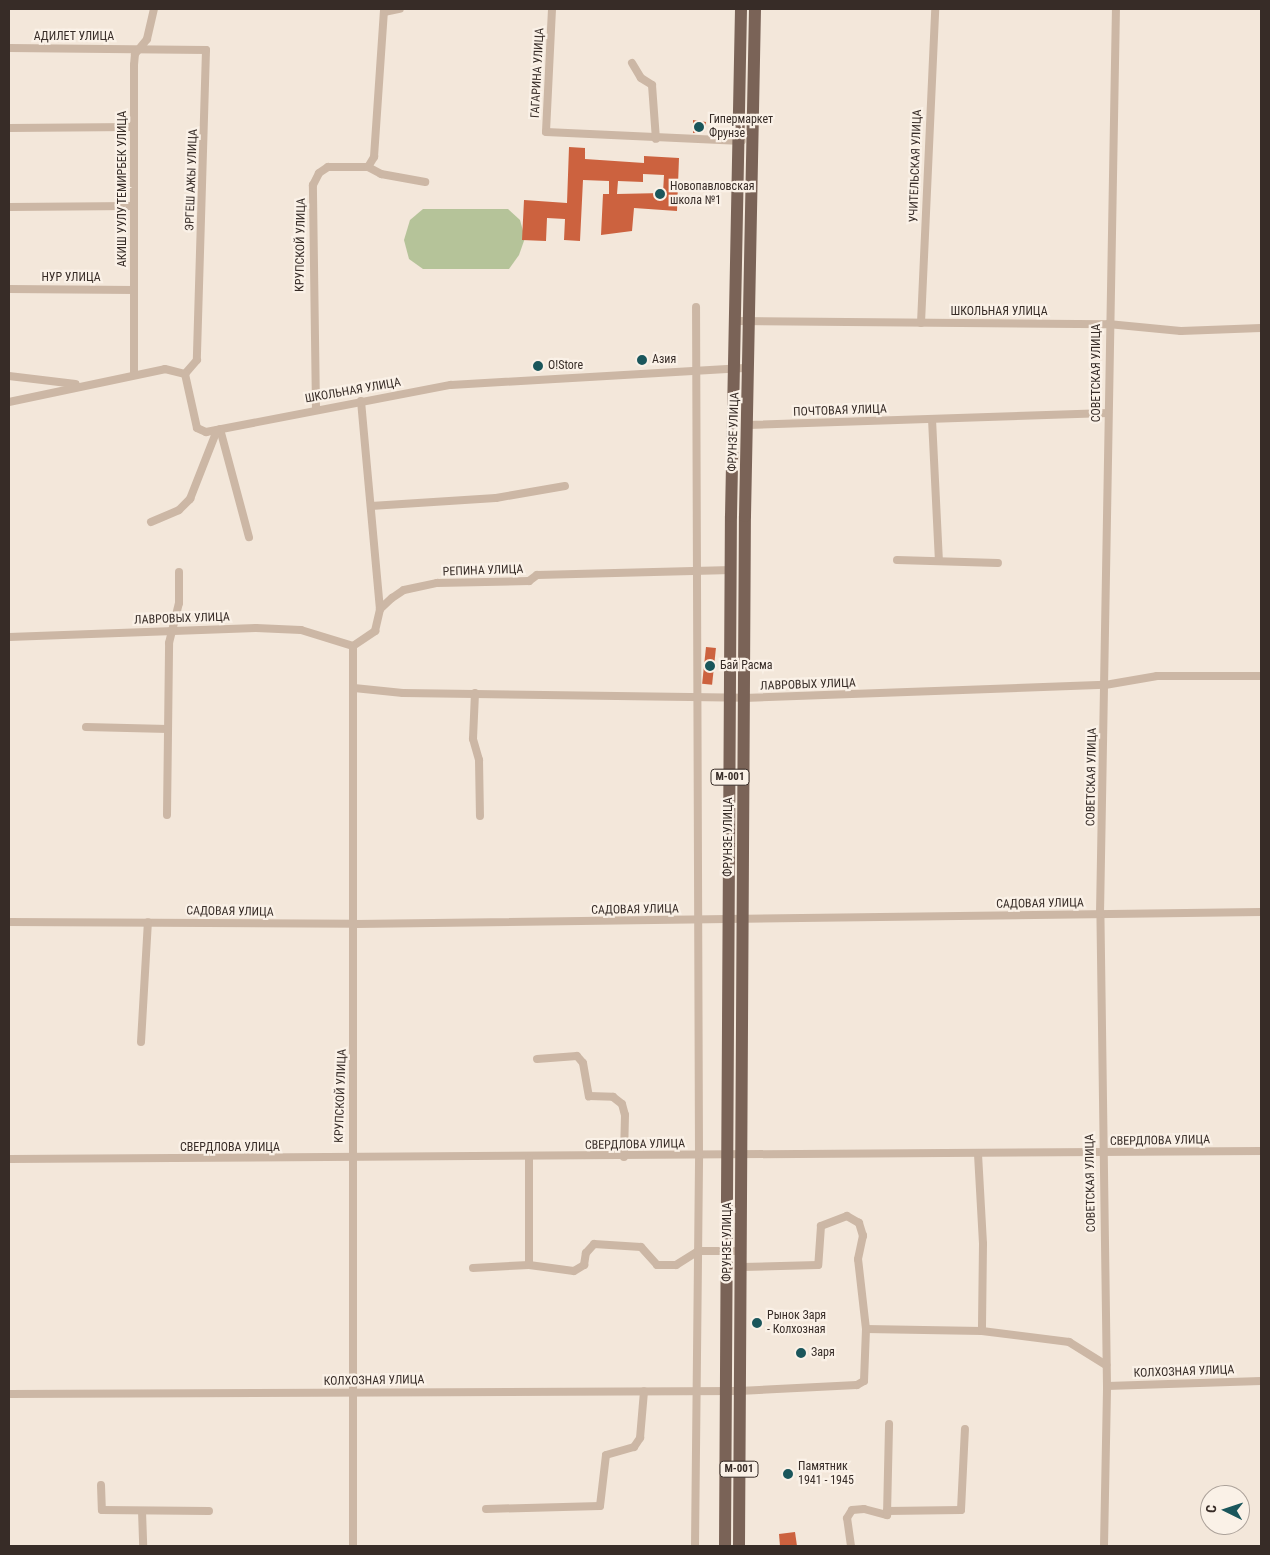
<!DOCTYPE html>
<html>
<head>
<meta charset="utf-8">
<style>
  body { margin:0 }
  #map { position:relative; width:1270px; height:1555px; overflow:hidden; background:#f3e7da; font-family:"Roboto Condensed",sans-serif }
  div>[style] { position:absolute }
  .green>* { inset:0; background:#b5c399 }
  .building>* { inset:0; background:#cc623f; transform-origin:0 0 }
  .street>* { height:8px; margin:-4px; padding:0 4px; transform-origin:4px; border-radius:4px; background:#ccb7a5 }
  .primary>* { height:12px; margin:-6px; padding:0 6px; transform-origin:6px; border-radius:6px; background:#7a6357 }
  .dots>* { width:14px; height:14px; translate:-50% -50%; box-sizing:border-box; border:2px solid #faf1e7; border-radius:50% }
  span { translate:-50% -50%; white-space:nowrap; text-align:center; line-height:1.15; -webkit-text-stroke:4.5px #faf1e7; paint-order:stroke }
  .shield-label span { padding:1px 4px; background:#faf1e7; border:1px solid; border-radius:4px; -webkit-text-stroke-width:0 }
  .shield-label { font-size:11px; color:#372c27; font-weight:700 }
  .street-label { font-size:12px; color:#372c27 }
  .poi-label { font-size:12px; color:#372c27 }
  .left { translate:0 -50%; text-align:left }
  .frame { position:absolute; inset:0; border:10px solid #372c27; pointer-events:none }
  .north { position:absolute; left:1200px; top:1485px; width:50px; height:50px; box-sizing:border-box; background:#faf1e7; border:1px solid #aca29a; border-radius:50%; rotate:274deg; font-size:14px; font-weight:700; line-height:20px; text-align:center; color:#372c27 }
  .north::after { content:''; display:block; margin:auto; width:18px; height:22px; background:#1a565b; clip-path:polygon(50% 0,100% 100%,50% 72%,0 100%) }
</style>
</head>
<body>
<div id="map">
  <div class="green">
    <div style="clip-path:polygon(423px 209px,508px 209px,520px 220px,525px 238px,519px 255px,509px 269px,423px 269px,409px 259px,404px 240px,410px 220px)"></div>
  </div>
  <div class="building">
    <div style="clip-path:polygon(693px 120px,706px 122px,704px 132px,693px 133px)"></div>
    <div style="clip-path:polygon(evenodd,569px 147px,585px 148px,585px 159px,644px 163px,644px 156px,679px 158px,677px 211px,634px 208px,632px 231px,601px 235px,603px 194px,609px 194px,609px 181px,583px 180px,580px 241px,564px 240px,565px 219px,547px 218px,546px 241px,522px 240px,524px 200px,567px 203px,569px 147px,643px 174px,664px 175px,663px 193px,617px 194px,618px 181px,643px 182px,643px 174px)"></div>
    <div style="left:706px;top:647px;width:10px;height:37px;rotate:6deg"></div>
    <div style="clip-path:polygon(795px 1532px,797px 1546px,780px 1546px,779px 1534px)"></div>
  </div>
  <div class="street">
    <div style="left:552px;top:9px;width:123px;rotate:92.8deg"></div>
    <div style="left:546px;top:132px;width:196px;rotate:2.6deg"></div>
    <div style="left:384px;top:12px;width:16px;rotate:-11deg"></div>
    <div style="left:9px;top:48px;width:197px;rotate:0.6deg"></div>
    <div style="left:206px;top:50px;width:310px;rotate:91.7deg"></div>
    <div style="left:197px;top:360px;width:18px;rotate:131deg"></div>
    <div style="left:632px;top:63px;width:17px;rotate:59deg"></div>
    <div style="left:641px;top:78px;width:13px;rotate:32deg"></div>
    <div style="left:652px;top:85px;width:54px;rotate:85.8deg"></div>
    <div style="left:9px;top:128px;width:124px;rotate:-0.5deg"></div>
    <div style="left:368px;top:167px;width:15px;rotate:28deg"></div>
    <div style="left:381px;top:174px;width:45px;rotate:10.3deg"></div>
    <div style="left:9px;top:207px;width:124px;rotate:-0.5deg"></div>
    <div style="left:9px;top:289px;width:125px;rotate:0.5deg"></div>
    <div style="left:736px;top:321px;width:372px;rotate:0.5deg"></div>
    <div style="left:1108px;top:324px;width:73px;rotate:5.5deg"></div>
    <div style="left:1181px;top:331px;width:80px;rotate:-2.1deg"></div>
    <div style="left:921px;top:323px;width:314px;rotate:-87.4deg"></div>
    <div style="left:134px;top:374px;width:309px;rotate:-90deg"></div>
    <div style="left:134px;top:65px;width:11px;rotate:-85deg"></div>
    <div style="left:135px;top:54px;width:19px;rotate:-51deg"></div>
    <div style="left:147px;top:39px;width:31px;rotate:-77deg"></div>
    <div style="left:9px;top:376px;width:67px;rotate:6.8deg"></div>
    <div style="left:361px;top:401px;width:209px;rotate:84.8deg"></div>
    <div style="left:9px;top:402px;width:159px;rotate:-11.9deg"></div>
    <div style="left:165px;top:369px;width:21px;rotate:14deg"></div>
    <div style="left:185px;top:374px;width:55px;rotate:77.5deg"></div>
    <div style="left:197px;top:428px;width:10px;rotate:24deg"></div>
    <div style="left:206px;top:432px;width:249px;rotate:-10.9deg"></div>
    <div style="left:451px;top:385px;width:298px;rotate:-3.3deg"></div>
    <div style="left:316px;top:409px;width:224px;rotate:-90.8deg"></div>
    <div style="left:313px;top:185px;width:13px;rotate:-63deg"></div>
    <div style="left:319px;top:173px;width:11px;rotate:-34deg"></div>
    <div style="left:328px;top:167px;width:40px"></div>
    <div style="left:368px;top:167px;width:12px;rotate:-59deg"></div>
    <div style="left:374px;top:157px;width:148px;rotate:-86.1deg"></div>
    <div style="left:932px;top:419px;width:142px;rotate:87.2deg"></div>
    <div style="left:748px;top:425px;width:360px;rotate:-1.9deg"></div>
    <div style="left:220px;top:429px;width:112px;rotate:75deg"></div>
    <div style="left:371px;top:506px;width:125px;rotate:-3.7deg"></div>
    <div style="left:496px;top:498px;width:70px;rotate:-9.9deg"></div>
    <div style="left:151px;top:522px;width:30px;rotate:-23deg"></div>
    <div style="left:179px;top:510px;width:16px;rotate:-45deg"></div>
    <div style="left:190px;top:499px;width:74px;rotate:-68.6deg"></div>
    <div style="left:897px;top:560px;width:101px;rotate:1.7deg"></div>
    <div style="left:9px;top:637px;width:247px;rotate:-2.1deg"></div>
    <div style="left:256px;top:628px;width:45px;rotate:2.5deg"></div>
    <div style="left:301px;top:630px;width:54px;rotate:17.1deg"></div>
    <div style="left:353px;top:646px;width:27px;rotate:-34deg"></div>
    <div style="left:375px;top:631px;width:23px;rotate:-77deg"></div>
    <div style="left:380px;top:609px;width:16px;rotate:-43deg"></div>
    <div style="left:392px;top:598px;width:14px;rotate:-34deg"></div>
    <div style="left:404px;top:590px;width:34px;rotate:-12deg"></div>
    <div style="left:437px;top:583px;width:92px;rotate:-1.2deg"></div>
    <div style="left:529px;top:581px;width:10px;rotate:-37deg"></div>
    <div style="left:537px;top:575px;width:195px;rotate:-1.5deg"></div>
    <div style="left:354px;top:688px;width:49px;rotate:5.8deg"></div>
    <div style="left:403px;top:693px;width:341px;rotate:0.8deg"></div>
    <div style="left:744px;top:698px;width:361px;rotate:-2.1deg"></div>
    <div style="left:1105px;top:685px;width:53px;rotate:-9.8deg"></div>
    <div style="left:1157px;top:676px;width:104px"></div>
    <div style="left:475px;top:693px;width:46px;rotate:92.5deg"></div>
    <div style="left:473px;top:739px;width:22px;rotate:74deg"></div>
    <div style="left:479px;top:760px;width:56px;rotate:89deg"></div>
    <div style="left:86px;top:727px;width:82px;rotate:1.4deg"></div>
    <div style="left:167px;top:815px;width:172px;rotate:-89.3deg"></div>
    <div style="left:169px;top:643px;width:41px;rotate:-76deg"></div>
    <div style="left:179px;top:603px;width:31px;rotate:-90deg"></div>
    <div style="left:9px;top:922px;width:346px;rotate:0.3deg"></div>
    <div style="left:355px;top:924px;width:906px;rotate:-0.76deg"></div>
    <div style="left:141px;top:1042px;width:120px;rotate:-86.7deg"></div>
    <div style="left:537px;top:1059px;width:40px;rotate:-4.3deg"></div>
    <div style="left:577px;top:1056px;width:9px;rotate:49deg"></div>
    <div style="left:583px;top:1063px;width:34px;rotate:80deg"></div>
    <div style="left:589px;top:1096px;width:24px;rotate:2deg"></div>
    <div style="left:613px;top:1097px;width:11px;rotate:38deg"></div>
    <div style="left:622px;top:1104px;width:11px;rotate:75deg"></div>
    <div style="left:625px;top:1115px;width:42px;rotate:91.4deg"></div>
    <div style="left:978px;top:1154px;width:90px;rotate:86.8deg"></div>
    <div style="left:983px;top:1244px;width:87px;rotate:90.7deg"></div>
    <div style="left:9px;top:1159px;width:1252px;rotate:-0.37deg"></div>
    <div style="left:529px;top:1265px;width:45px;rotate:7.6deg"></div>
    <div style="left:574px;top:1271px;width:12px;rotate:-31deg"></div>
    <div style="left:584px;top:1265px;width:12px;rotate:-81deg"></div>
    <div style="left:586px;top:1253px;width:12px;rotate:-48deg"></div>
    <div style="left:594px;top:1244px;width:47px;rotate:3.7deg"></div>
    <div style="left:641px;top:1247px;width:24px;rotate:48deg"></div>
    <div style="left:657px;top:1265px;width:19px"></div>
    <div style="left:676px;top:1265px;width:26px;rotate:-32deg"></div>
    <div style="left:698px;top:1251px;width:44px"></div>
    <div style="left:473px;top:1268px;width:56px;rotate:-3.1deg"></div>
    <div style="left:529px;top:1265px;width:107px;rotate:-90deg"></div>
    <div style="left:866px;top:1329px;width:116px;rotate:1deg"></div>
    <div style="left:982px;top:1331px;width:88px;rotate:7.2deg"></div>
    <div style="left:1069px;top:1342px;width:44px;rotate:31.9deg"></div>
    <div style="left:1107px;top:1386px;width:154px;rotate:-1.9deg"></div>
    <div style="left:9px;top:1394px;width:730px;rotate:-0.24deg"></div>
    <div style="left:739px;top:1391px;width:118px;rotate:-2.9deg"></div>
    <div style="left:857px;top:1385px;width:8px;rotate:-30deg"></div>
    <div style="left:864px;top:1381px;width:52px;rotate:-87.8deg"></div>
    <div style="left:866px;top:1329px;width:70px;rotate:-96.5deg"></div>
    <div style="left:858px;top:1259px;width:24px;rotate:-78deg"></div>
    <div style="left:863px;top:1236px;width:14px;rotate:-107deg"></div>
    <div style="left:859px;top:1223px;width:14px;rotate:-150deg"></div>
    <div style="left:847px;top:1216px;width:28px;rotate:159deg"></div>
    <div style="left:821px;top:1226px;width:39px;rotate:94deg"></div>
    <div style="left:818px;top:1265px;width:76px;rotate:178.5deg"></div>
    <div style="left:101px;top:1485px;width:25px;rotate:88deg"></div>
    <div style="left:102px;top:1510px;width:107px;rotate:0.5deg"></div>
    <div style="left:486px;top:1509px;width:114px;rotate:-1.5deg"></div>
    <div style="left:600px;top:1506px;width:51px;rotate:-83.3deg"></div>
    <div style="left:606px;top:1455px;width:29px;rotate:-16deg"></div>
    <div style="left:634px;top:1447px;width:11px;rotate:-56deg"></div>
    <div style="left:640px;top:1438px;width:47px;rotate:-85.1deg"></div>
    <div style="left:142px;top:1511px;width:35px;rotate:88deg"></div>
    <div style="left:887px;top:1511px;width:74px;rotate:-0.8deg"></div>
    <div style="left:961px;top:1510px;width:81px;rotate:-87.2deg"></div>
    <div style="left:353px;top:1546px;width:900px;rotate:-90deg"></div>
    <div style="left:695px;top:1546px;width:391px;rotate:-89.4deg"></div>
    <div style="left:699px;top:1155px;width:848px;rotate:-90.2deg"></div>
    <div style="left:851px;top:1546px;width:28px;rotate:-98deg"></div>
    <div style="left:847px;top:1518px;width:9px;rotate:-58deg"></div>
    <div style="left:852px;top:1510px;width:12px;rotate:-5deg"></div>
    <div style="left:864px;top:1509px;width:24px;rotate:15deg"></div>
    <div style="left:887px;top:1515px;width:91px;rotate:-88.7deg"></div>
    <div style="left:1104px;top:1546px;width:160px;rotate:-88.9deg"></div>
    <div style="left:1107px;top:1386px;width:472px;rotate:-90.8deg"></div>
    <div style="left:1100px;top:914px;width:905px;rotate:-88.99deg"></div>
  </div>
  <div class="primary">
    <div style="left:725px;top:1546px;width:1030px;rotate:-89.67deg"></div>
    <div style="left:731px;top:516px;width:507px;rotate:-88.87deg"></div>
    <div style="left:739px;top:1546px;width:1030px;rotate:-89.67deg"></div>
    <div style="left:745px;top:516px;width:507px;rotate:-88.87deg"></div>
  </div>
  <div class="dots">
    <div style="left:699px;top:127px;background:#1a565b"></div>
    <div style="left:660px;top:194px;background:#1a565b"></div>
    <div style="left:642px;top:360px;background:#1a565b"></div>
    <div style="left:538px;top:366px;background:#1a565b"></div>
    <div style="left:710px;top:666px;background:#1a565b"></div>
    <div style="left:757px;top:1323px;background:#1a565b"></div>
    <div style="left:801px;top:1353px;background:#1a565b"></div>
    <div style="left:788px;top:1474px;background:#1a565b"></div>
  </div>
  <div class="shield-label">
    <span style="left:730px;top:777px">M-001</span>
    <span style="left:739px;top:1469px">M-001</span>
  </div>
  <div class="street-label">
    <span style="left:74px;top:37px">АДИЛЕТ УЛИЦА</span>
    <span style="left:538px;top:73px;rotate:-87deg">ГАГАРИНА УЛИЦА</span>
    <span style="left:916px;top:166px;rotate:-88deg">УЧИТЕЛЬСКАЯ УЛИЦА</span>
    <span style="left:192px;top:180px;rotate:-88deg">ЭРГЕШ АЖЫ УЛИЦА</span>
    <span style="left:123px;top:189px;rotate:-90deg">АКИШ УУЛУ ТЕМИРБЕК УЛИЦА</span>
    <span style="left:301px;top:245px;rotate:-89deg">КРУПСКОЙ УЛИЦА</span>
    <span style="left:71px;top:278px">НУР УЛИЦА</span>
    <span style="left:999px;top:312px">ШКОЛЬНАЯ УЛИЦА</span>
    <span style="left:1097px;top:373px;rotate:-90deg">СОВЕТСКАЯ УЛИЦА</span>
    <span style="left:353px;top:391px;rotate:-10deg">ШКОЛЬНАЯ УЛИЦА</span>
    <span style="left:840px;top:411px;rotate:-2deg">ПОЧТОВАЯ УЛИЦА</span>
    <span style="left:734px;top:432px;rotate:-88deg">ФРУНЗЕ УЛИЦА</span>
    <span style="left:483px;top:571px;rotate:-2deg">РЕПИНА УЛИЦА</span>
    <span style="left:182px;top:619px;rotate:-2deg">ЛАВРОВЫХ УЛИЦА</span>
    <span style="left:808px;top:685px;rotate:-2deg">ЛАВРОВЫХ УЛИЦА</span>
    <span style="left:1092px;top:777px;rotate:-89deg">СОВЕТСКАЯ УЛИЦА</span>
    <span style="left:729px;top:837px;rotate:-90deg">ФРУНЗЕ УЛИЦА</span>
    <span style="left:1040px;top:904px;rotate:-1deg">САДОВАЯ УЛИЦА</span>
    <span style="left:635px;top:910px;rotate:-1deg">САДОВАЯ УЛИЦА</span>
    <span style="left:230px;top:912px;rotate:1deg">САДОВАЯ УЛИЦА</span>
    <span style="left:341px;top:1096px;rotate:-88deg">КРУПСКОЙ УЛИЦА</span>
    <span style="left:1160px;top:1141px;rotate:-1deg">СВЕРДЛОВА УЛИЦА</span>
    <span style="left:635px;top:1145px;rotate:-1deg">СВЕРДЛОВА УЛИЦА</span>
    <span style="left:230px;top:1148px">СВЕРДЛОВА УЛИЦА</span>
    <span style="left:1091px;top:1183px;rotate:-91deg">СОВЕТСКАЯ УЛИЦА</span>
    <span style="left:728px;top:1242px;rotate:-90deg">ФРУНЗЕ УЛИЦА</span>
    <span style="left:1184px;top:1372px;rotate:-2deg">КОЛХОЗНАЯ УЛИЦА</span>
    <span style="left:374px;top:1381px;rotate:-1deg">КОЛХОЗНАЯ УЛИЦА</span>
  </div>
  <div class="poi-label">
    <span class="left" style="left:709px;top:127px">Гипермаркет<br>Фрунзе</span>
    <span class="left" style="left:670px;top:194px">Новопавловская<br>школа №1</span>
    <span class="left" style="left:652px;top:360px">Азия</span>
    <span class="left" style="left:548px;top:366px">O!Store</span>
    <span class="left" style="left:720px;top:666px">Бай Расма</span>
    <span class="left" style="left:767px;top:1323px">Рынок Заря<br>- Колхозная</span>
    <span class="left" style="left:811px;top:1353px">Заря</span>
    <span class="left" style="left:798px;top:1474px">Памятник<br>1941 - 1945</span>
  </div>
  <div class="frame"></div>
  <div class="north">С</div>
</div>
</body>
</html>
